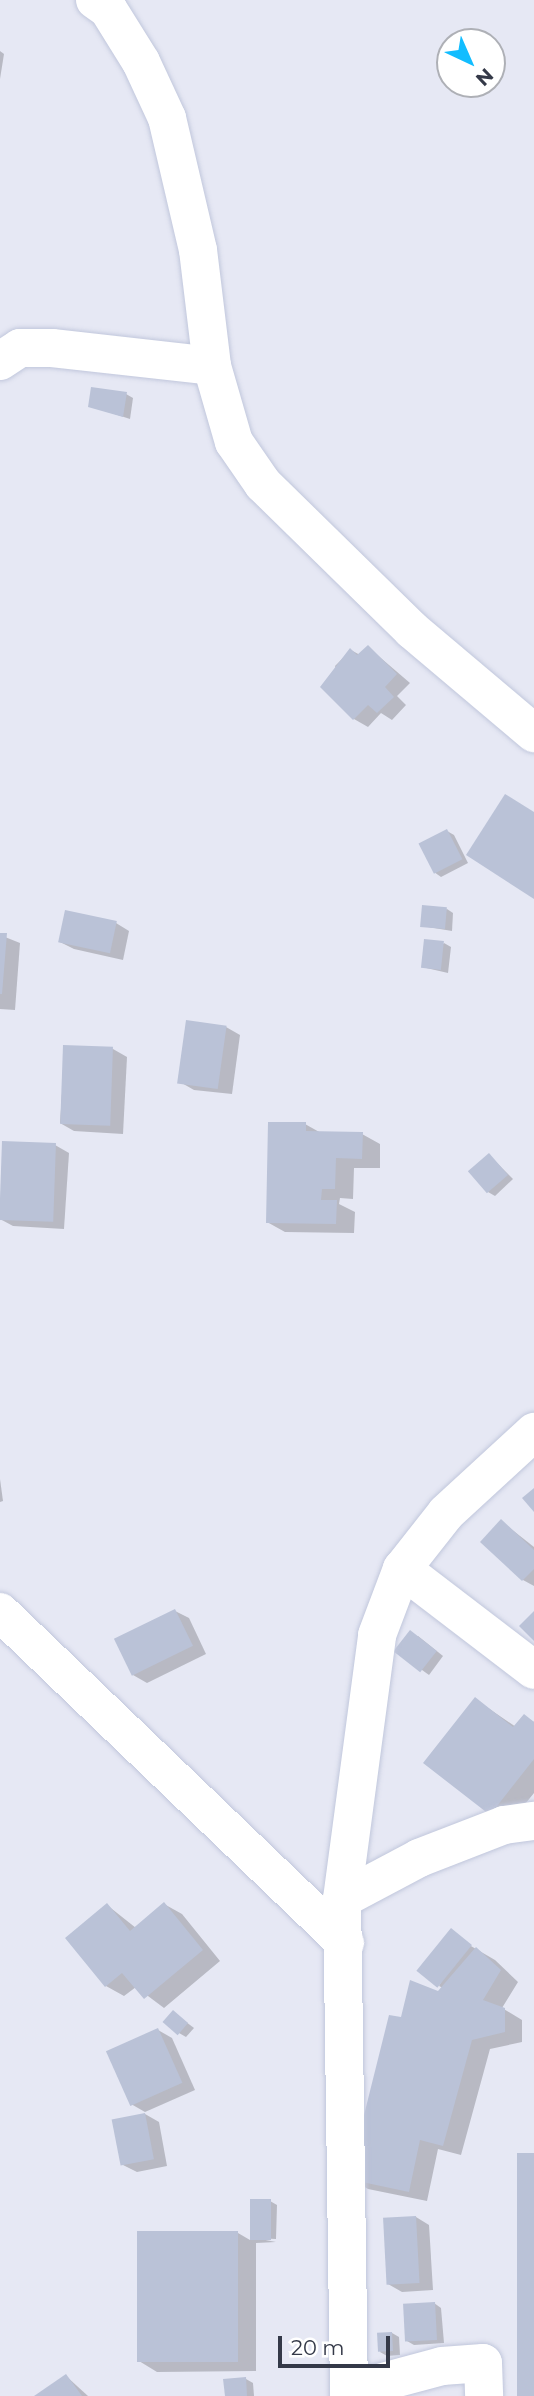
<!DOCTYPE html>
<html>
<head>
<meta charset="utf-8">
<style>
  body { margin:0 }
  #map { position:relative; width:534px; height:2396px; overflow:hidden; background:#e6e8f4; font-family:Montserrat,sans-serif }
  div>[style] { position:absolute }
  .shadow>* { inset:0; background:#0003 }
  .building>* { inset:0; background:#bac2d7; transform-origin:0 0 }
  .roads { filter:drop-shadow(0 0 2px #c1c7dc) drop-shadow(0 0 2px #c1c7dc) }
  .minor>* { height:38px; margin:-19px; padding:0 19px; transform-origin:19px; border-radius:19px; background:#fff }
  span { translate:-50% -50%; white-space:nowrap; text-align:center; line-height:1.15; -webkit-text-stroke:5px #fff; paint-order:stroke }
  .north { position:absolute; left:436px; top:28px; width:70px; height:70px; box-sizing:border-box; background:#fff; border:2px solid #aeb0b6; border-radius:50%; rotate:136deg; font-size:19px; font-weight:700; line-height:28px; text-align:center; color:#343948 }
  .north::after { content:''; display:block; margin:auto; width:24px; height:32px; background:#12bdff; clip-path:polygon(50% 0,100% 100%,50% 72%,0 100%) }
  .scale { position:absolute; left:278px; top:2336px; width:112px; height:32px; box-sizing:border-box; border:4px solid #343948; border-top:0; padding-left:9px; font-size:21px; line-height:24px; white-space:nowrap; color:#343948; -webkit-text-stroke:5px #fff; paint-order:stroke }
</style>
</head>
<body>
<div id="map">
  <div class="shadow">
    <div style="clip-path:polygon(0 51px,4px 54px,0 79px)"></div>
    <div style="clip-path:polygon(126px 394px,133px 398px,130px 419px,90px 406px)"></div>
    <div style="clip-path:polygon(368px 647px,410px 683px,397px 696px,406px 705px,392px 720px,381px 713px,368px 727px,354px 719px,335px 666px,351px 650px,360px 655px)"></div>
    <div style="clip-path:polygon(447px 831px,454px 835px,468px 863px,441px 877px,434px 872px)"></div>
    <div style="clip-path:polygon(447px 909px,453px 913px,452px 931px,422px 926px)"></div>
    <div style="clip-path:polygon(116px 923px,129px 931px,123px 960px,74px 949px,60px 942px)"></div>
    <div style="clip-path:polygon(0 935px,20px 943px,15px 1010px,0 1009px)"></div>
    <div style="clip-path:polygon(444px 943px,451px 947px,448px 973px,422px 967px)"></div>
    <div style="clip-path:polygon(226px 1027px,240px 1035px,232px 1094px,194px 1090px,180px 1082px)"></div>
    <div style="clip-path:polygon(65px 1047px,113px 1049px,127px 1057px,123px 1134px,74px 1131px,60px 1123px)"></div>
    <div style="clip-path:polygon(305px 1124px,321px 1133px,362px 1134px,380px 1144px,380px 1168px,354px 1168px,353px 1199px,340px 1198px,339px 1204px,355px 1212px,354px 1233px,285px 1232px,267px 1222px)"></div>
    <div style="clip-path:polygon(4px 1143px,55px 1145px,69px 1153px,64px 1229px,13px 1226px,0 1219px)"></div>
    <div style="clip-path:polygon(489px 1155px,513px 1179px,495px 1196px,488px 1192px)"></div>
    <div style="clip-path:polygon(0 1479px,3px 1501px,0 1502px)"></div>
    <div style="clip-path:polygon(501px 1521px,534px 1547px,534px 1586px,523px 1580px)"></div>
    <div style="clip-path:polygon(175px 1611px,189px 1618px,206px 1654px,147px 1683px,133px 1675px)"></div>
    <div style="clip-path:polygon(418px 1636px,443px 1656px,429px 1675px,397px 1652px)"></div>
    <div style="clip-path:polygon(475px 1699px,516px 1727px,524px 1716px,534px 1722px,534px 1793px,509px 1824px,491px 1814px)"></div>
    <div style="clip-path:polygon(164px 1904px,182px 1914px,220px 1961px,164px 2008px,136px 1987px,124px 1996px,106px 1986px,107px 1905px,136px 1928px)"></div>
    <div style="clip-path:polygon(464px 1942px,495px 1960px,518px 1982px,502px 2008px,522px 2020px,522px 2042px,490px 2049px,461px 2155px,438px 2149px,427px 2201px,368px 2189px,350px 2178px,402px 2019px,443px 1988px,439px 1986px)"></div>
    <div style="clip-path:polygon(173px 2012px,194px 2028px,186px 2037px,179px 2033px)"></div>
    <div style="clip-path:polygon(158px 2030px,172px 2038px,195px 2090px,145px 2112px,131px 2104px)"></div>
    <div style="clip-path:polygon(145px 2114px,159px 2122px,167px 2166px,137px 2172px,123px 2165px)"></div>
    <div style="clip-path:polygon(270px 2201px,277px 2205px,276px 2239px,255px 2238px,276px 2242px,256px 2243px,256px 2371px,157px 2372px,139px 2361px,238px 2233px,250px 2240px)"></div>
    <div style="clip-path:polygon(416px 2217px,429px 2225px,433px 2290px,402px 2292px,388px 2284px)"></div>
    <div style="clip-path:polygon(434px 2303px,441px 2308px,444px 2343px,414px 2345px,407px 2341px)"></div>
    <div style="clip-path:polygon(392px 2333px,399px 2337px,400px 2355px,387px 2356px,380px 2352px)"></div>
    <div style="clip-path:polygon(66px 2376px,88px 2396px,37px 2396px)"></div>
    <div style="clip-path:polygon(246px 2379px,253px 2383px,254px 2396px,227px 2396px)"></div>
  </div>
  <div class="building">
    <div style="clip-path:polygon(91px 387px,127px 392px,123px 417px,88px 407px)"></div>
    <div style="clip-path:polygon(368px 645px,397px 674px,385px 687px,394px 697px,377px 713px,368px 705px,353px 720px,320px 687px,350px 648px,357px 655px)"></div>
    <div style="clip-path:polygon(505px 794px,534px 812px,534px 899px,466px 855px)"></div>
    <div style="left:447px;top:829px;width:34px;height:32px;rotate:63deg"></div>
    <div style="left:422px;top:905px;width:25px;height:22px;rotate:5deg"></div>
    <div style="left:65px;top:910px;width:53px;height:33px;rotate:12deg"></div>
    <div style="clip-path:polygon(0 933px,7px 933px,2px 994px,0 994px)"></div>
    <div style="left:424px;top:939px;width:20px;height:29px;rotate:6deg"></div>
    <div style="left:186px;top:1020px;width:41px;height:64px;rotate:8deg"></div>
    <div style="left:63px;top:1045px;width:50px;height:79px;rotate:2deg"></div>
    <div style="clip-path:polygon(268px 1122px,306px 1122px,306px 1131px,363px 1132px,362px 1159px,336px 1158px,335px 1189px,322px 1189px,321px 1200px,337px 1200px,336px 1224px,266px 1223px)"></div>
    <div style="left:2px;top:1141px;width:54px;height:79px;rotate:2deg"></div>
    <div style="left:489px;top:1153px;width:29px;height:28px;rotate:49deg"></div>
    <div style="clip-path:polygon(534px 1488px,534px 1512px,522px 1498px)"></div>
    <div style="clip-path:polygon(501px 1519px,534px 1550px,534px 1569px,522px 1581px,480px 1542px)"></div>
    <div style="left:175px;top:1609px;width:41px;height:68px;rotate:64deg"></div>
    <div style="clip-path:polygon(534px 1611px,534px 1641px,519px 1626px)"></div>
    <div style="left:410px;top:1630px;width:34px;height:27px;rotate:38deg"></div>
    <div style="clip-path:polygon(475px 1697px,513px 1727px,524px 1714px,534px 1722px,534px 1759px,490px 1815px,423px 1763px)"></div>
    <div style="clip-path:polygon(164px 1902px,203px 1950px,144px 1999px,122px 1973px,105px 1987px,65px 1938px,107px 1903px,130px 1931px)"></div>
    <div style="left:451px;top:1928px;width:27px;height:55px;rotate:39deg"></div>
    <div style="clip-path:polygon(476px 1947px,501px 1970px,483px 2000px,505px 2008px,505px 2032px,472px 2040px,443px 2146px,420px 2140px,409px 2192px,348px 2179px,389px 2015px,401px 2017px,410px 1980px,438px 1991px)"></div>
    <div style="left:173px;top:2010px;width:20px;height:16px;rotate:41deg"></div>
    <div style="left:158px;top:2028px;width:60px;height:57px;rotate:66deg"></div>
    <div style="left:145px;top:2113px;width:47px;height:34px;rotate:79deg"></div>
    <div style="left:517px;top:2153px;width:17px;height:243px"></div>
    <div style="left:250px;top:2199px;width:21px;height:41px"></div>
    <div style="left:416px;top:2216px;width:67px;height:33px;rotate:87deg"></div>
    <div style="left:137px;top:2231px;width:101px;height:131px"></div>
    <div style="left:435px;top:2302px;width:38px;height:32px;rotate:87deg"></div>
    <div style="left:392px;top:2332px;width:19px;height:15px;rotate:87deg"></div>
    <div style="clip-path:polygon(66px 2374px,82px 2396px,34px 2396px)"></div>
    <div style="clip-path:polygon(246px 2377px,247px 2396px,225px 2396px,223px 2379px)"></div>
  </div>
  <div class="roads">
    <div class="minor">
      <div style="left:95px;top:0;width:16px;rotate:35deg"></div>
      <div style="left:108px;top:9px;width:62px;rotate:58.1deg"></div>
      <div style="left:141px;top:62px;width:62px;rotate:65.1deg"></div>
      <div style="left:167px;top:118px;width:136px;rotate:76.8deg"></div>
      <div style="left:198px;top:250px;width:117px;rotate:83.1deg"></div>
      <div style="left:212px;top:366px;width:79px;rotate:73.9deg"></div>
      <div style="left:234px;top:442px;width:51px;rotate:55.4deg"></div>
      <div style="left:263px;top:484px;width:209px;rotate:44.4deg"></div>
      <div style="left:412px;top:630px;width:160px;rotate:40.2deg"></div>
      <div style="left:0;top:361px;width:24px;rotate:-33deg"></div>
      <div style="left:20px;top:348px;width:32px"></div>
      <div style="left:52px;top:348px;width:161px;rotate:6.4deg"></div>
      <div style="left:402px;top:1569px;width:166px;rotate:37.4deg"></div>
      <div style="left:0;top:1612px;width:478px;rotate:43.8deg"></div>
      <div style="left:342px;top:1899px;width:87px;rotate:-28deg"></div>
      <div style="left:419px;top:1858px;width:91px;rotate:-21.2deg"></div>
      <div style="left:504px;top:1825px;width:30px;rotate:-8deg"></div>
      <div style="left:349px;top:2391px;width:96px;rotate:-15deg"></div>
      <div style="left:442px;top:2366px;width:41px;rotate:-4.2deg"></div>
      <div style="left:483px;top:2363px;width:33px;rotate:88deg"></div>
      <div style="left:349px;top:2396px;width:497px;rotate:-90.8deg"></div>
      <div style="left:342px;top:1899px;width:266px;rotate:-82.4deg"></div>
      <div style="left:377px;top:1635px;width:71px;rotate:-69.3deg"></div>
      <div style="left:402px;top:1569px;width:71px;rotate:-51.8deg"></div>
      <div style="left:446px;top:1513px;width:120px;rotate:-42.6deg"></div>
    </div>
  </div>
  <div class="north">N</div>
  <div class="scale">20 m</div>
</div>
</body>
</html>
